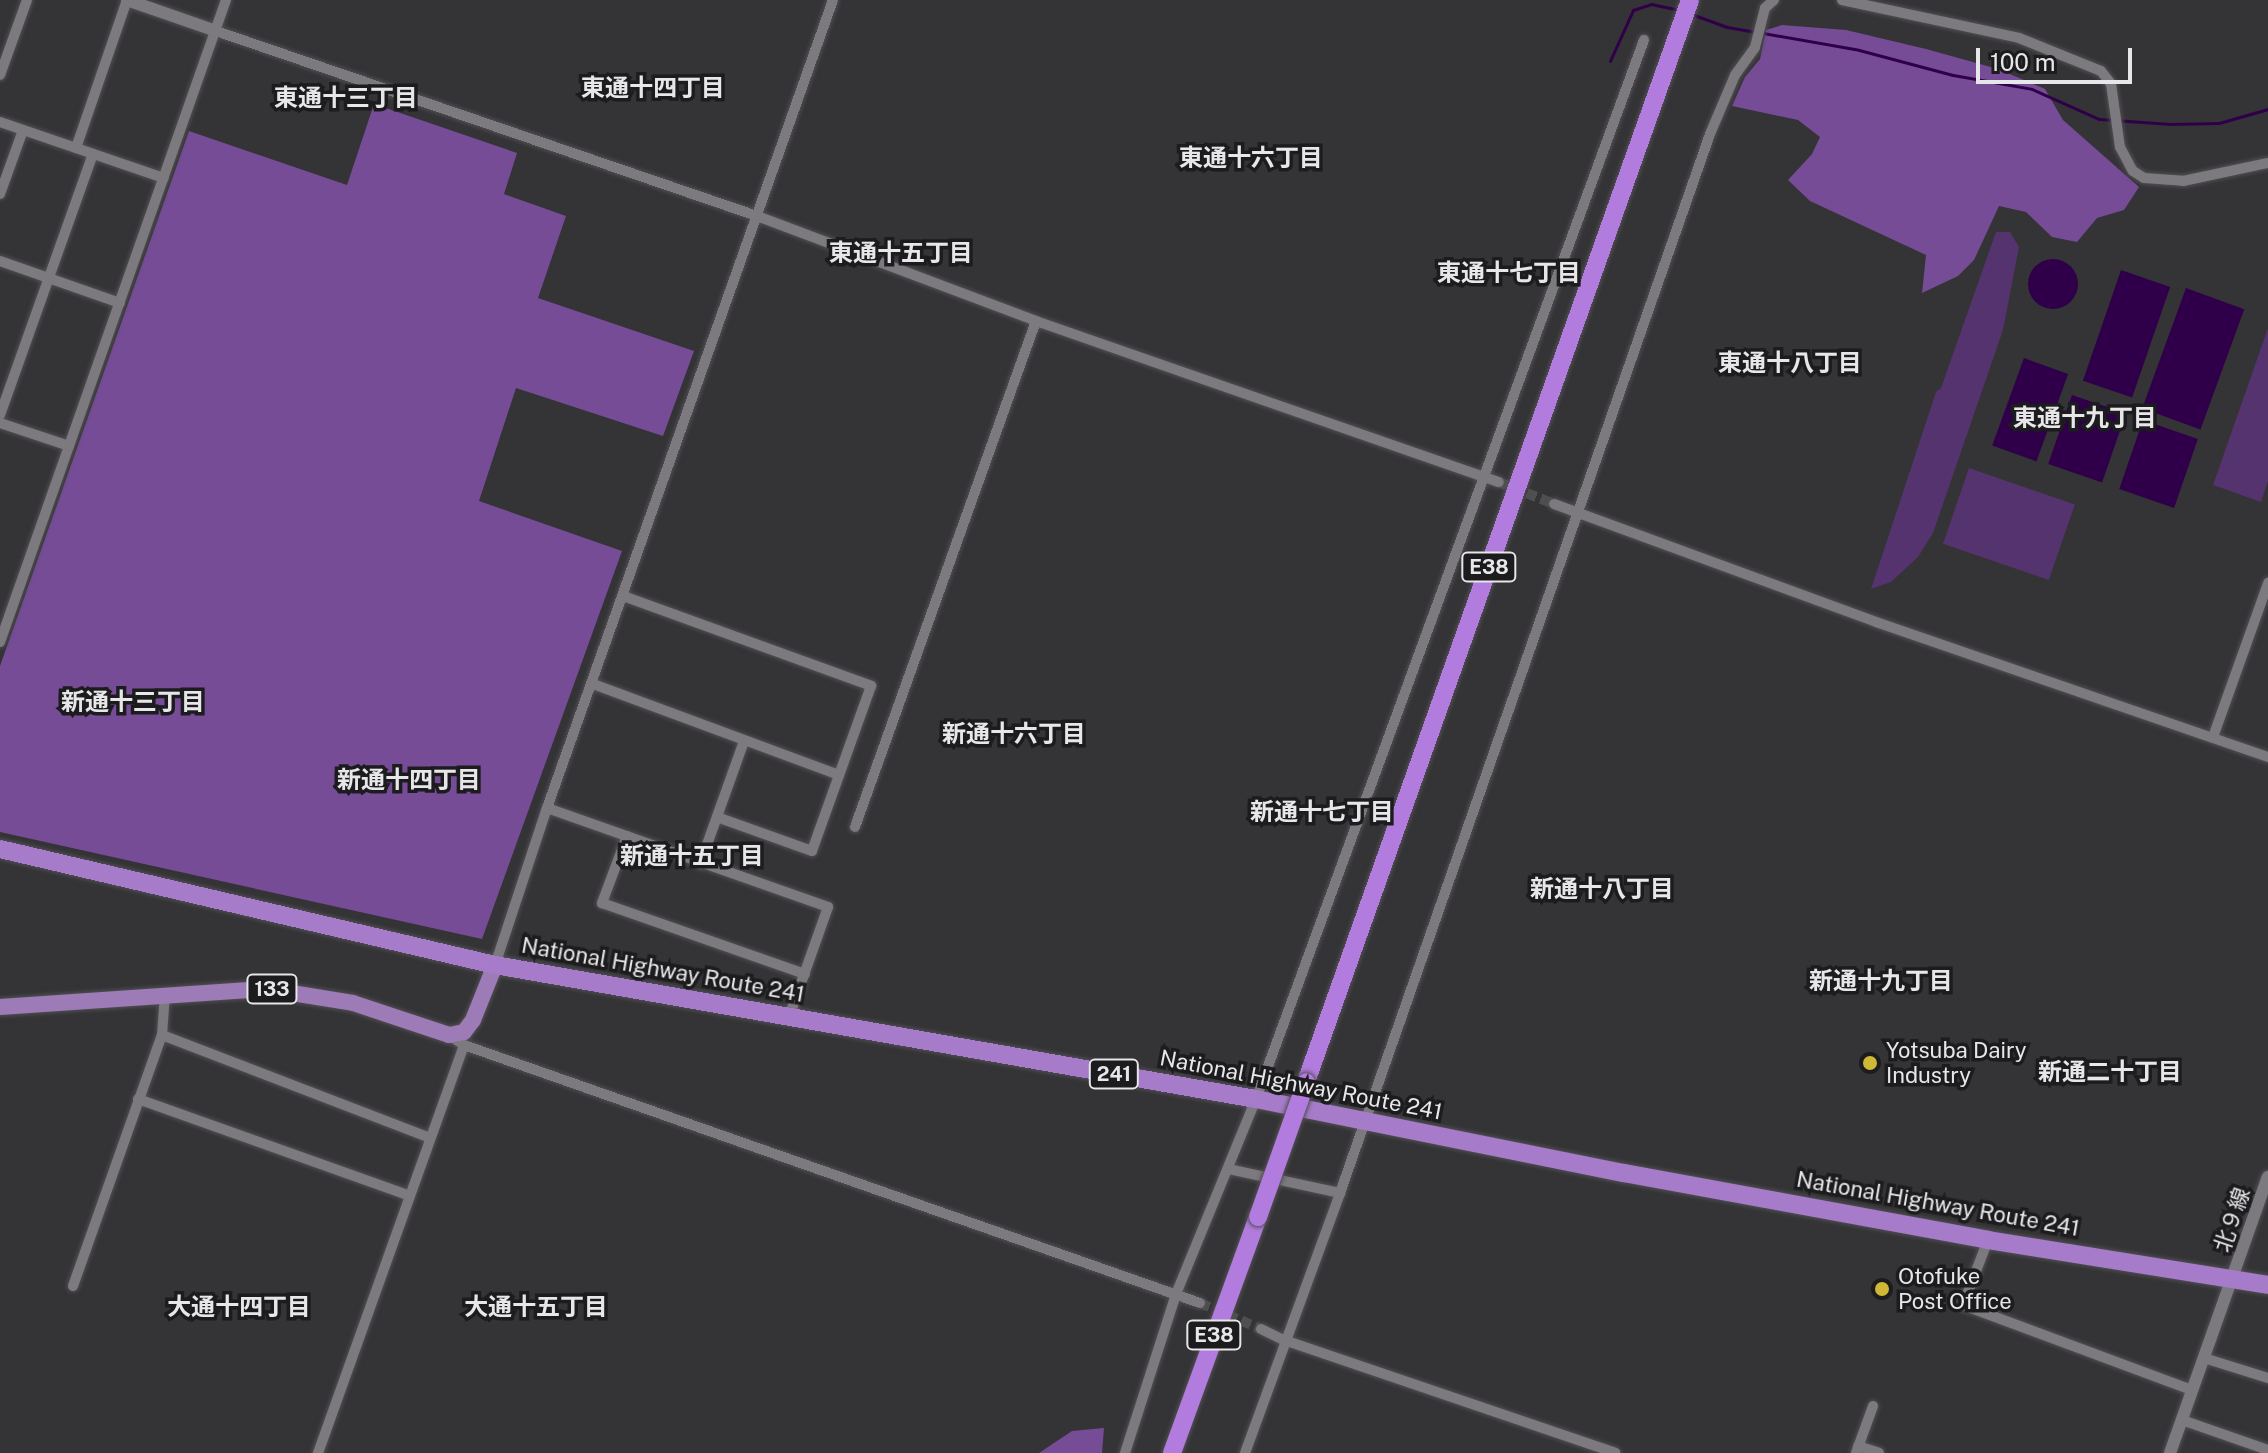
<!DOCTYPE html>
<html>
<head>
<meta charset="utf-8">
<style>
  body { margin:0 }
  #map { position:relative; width:2268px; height:1453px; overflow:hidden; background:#343336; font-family:"Public Sans","Noto Sans JP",sans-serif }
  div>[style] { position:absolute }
  .green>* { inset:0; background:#54336e; transform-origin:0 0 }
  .forest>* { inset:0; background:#764c97 }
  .water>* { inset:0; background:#2f0049; transform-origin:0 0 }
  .round { border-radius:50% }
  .stream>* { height:3px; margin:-1.5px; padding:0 1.5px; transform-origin:1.5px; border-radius:1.5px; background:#2f0049 }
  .minor-tunnel>* { height:10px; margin-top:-5px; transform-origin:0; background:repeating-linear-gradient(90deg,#4f4e51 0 10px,transparent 0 15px) }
  .roads { filter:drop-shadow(0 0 2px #514f53) drop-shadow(0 0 2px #514f53) }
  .minor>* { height:10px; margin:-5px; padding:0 5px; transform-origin:5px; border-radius:5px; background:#7c7a7e }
  .tertiary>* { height:12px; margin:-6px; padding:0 6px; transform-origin:6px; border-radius:6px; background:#7c7a7e }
  .primary>* { height:16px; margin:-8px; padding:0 8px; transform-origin:8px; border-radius:8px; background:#9c7bb7 }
  .trunk>* { height:18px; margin:-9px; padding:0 9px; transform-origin:9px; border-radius:9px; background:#a67cca }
  .motorway>* { height:18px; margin:-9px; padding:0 9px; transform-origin:9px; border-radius:9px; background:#b17cdd }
  .bridges { filter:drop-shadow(0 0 2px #514f53) drop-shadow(0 0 2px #514f53) }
  .motorway-bridge>* { height:18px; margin:-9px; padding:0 9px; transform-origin:9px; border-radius:9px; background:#b17cdd }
  .dots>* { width:22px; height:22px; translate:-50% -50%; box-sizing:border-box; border:4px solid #1c1b1d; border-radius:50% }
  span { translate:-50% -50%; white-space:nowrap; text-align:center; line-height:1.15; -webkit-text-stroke:7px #1c1b1d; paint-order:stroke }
  .shield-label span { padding:2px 6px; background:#1c1b1d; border:2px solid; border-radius:6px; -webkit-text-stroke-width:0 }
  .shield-label { font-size:20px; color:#e7e6e8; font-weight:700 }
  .street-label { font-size:22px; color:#e7e6e8 }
  .poi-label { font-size:22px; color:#e7e6e8 }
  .left { translate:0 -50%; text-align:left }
  .neighbourhood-label { font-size:24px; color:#e7e6e8; font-weight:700 }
  .scale { position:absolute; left:1976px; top:48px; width:156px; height:36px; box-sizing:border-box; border:4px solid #e7e6e8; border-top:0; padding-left:10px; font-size:24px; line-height:28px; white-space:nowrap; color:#e7e6e8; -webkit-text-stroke:6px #1c1b1d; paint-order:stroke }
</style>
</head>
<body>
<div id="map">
  <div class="green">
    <div style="clip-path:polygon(1996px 232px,2010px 232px,2019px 247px,2003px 330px,1933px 533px,1918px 557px,1891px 582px,1871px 589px,1936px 392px,1941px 388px)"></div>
    <div style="clip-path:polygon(2268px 328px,2268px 481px,2261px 502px,2213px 485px)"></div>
    <div style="left:1969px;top:468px;width:112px;height:80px;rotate:19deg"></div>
  </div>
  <div class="forest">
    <div style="clip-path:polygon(1782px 25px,1846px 30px,1926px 49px,1998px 69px,2045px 89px,2063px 120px,2139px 187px,2124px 210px,2097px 218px,2077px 242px,2052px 237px,2026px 212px,1999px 206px,1974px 260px,1958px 276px,1922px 293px,1926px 255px,1810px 201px,1788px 180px,1812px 154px,1820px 137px,1798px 120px,1732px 106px,1745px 77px,1760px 59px,1766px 30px)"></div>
    <div style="clip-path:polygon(374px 104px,517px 153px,504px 194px,566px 216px,538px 298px,694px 351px,663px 436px,516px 388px,479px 501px,622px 551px,482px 939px,0 832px,0 666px,189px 131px,347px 185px)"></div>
    <div style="clip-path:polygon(1104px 1428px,1102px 1453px,1039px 1453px,1072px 1431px)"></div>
  </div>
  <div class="water">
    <div class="round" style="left:2028px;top:259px;width:50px;height:50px"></div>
    <div style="left:2121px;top:270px;width:52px;height:117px;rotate:19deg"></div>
    <div style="left:2186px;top:288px;width:62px;height:128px;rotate:20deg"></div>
    <div style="left:2024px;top:358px;width:47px;height:93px;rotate:20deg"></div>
    <div style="left:2072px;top:395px;width:57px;height:73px;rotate:19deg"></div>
    <div style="left:2143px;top:420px;width:58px;height:73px;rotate:19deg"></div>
  </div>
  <div class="stream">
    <div style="left:1694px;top:15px;width:35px;rotate:20deg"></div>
    <div style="left:1727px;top:27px;width:29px;rotate:10deg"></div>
    <div style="left:1763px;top:33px;width:97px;rotate:10deg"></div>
    <div style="left:1859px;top:50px;width:97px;rotate:14.9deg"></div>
    <div style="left:1953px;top:75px;width:80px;rotate:10deg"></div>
    <div style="left:2032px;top:89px;width:73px;rotate:24.1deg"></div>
    <div style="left:2099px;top:119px;width:72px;rotate:4deg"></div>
    <div style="left:2171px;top:124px;width:48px;rotate:-1.2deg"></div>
    <div style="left:2219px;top:123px;width:51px;rotate:-15.9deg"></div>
    <div style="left:1610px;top:61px;width:56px;rotate:-65.7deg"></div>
    <div style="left:1633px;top:10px;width:19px;rotate:-18deg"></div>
    <div style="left:1651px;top:4px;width:29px;rotate:12deg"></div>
  </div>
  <div class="minor-tunnel">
    <div style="left:1499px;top:482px;width:59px;rotate:21.8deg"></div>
    <div style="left:1200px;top:1303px;width:66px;rotate:23.1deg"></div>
  </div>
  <div class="roads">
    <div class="minor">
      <div style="left:1842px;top:0;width:181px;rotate:12.1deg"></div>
      <div style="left:2019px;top:38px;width:88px;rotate:21.9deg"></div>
      <div style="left:2101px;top:71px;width:16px;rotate:52deg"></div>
      <div style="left:2111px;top:84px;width:64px;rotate:81.9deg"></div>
      <div style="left:2120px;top:147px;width:27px;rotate:62deg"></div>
      <div style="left:2133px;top:171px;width:13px;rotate:32deg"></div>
      <div style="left:2144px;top:178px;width:39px;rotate:4deg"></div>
      <div style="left:2183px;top:181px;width:87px;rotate:-12deg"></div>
      <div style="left:216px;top:31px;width:572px;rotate:18.88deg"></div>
      <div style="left:757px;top:216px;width:298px;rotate:20.6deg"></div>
      <div style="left:1036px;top:321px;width:490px;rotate:19.2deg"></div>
      <div style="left:0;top:75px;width:80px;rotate:-70.2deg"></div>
      <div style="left:0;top:122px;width:173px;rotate:18.9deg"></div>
      <div style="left:76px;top:148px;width:157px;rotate:-71deg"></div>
      <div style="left:0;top:194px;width:68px;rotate:-70.2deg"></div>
      <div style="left:0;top:261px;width:127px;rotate:19.3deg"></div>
      <div style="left:0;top:415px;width:277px;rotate:-70.4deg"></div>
      <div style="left:0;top:423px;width:73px;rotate:18.4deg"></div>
      <div style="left:1554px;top:504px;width:343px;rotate:20.1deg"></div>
      <div style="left:1876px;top:622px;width:415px;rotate:19deg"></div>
      <div style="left:623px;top:596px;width:264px;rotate:19.9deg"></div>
      <div style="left:871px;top:686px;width:175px;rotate:109.7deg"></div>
      <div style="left:812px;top:851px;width:101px;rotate:-160.3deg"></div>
      <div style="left:0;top:642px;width:681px;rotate:-70.61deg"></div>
      <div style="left:593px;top:684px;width:262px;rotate:20.3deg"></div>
      <div style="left:2213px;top:737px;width:164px;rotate:-70.3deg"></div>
      <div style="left:547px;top:808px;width:298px;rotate:19.4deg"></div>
      <div style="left:828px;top:907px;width:117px;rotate:109.5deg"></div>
      <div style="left:855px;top:827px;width:537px;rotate:-70.32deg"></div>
      <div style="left:627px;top:836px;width:72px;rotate:110.5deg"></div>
      <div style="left:602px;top:903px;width:215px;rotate:19.3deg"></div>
      <div style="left:700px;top:864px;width:131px;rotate:-70.3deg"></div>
      <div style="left:495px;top:965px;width:165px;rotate:-71.7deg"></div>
      <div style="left:547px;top:808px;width:857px;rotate:-70.51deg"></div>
      <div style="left:162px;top:1035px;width:287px;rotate:21deg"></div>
      <div style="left:449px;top:1035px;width:18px;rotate:34deg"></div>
      <div style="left:464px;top:1045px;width:780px;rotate:19.32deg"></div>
      <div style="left:138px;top:1099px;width:287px;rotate:19.6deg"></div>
      <div style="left:1228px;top:1169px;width:115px;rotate:12.1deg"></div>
      <div style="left:1988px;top:1240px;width:70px;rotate:111deg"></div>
      <div style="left:1963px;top:1305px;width:244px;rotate:20.4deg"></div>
      <div style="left:73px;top:1286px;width:266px;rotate:-70.5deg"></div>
      <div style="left:162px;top:1035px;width:41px;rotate:-85.8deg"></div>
      <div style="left:1261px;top:1329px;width:25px;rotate:26deg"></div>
      <div style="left:1284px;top:1340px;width:350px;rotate:18.8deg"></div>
      <div style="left:2204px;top:1358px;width:67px;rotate:17.4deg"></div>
      <div style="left:2182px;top:1420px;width:91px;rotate:19.2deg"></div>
      <div style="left:1858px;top:1446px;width:22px;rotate:18deg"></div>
      <div style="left:318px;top:1453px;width:433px;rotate:-70.3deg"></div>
      <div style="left:1125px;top:1453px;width:167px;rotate:-72.2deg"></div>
      <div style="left:1176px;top:1294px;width:211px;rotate:-67.7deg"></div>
      <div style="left:1256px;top:1099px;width:1128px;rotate:-69.88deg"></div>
      <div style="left:1245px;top:1453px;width:277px;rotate:-69.9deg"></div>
      <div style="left:1340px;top:1193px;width:1122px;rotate:-70.74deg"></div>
      <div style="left:1710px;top:134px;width:64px;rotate:-67deg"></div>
      <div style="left:1735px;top:75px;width:34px;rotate:-54deg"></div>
      <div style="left:1755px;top:47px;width:40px;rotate:-75.6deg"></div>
      <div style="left:1765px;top:8px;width:12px;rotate:-42deg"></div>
      <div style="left:1856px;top:1453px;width:50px;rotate:-70.1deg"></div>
    </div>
    <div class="tertiary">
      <div style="left:127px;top:0;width:94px;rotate:19.2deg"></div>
      <div style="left:2170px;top:1453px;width:293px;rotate:-70.5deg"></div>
    </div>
    <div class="primary">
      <div style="left:0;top:1007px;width:268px;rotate:-3.9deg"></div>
      <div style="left:267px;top:989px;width:87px;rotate:9.2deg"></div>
      <div style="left:353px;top:1003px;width:101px;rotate:18.4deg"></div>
      <div style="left:449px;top:1035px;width:15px;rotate:-11deg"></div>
      <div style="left:464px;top:1032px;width:15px;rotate:-53deg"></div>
      <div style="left:473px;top:1020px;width:59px;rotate:-68.2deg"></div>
    </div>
    <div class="trunk">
      <div style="left:0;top:849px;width:508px;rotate:13.19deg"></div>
      <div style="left:495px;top:965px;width:773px;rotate:9.99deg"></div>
      <div style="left:1256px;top:1099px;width:375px;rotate:11.4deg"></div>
      <div style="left:1624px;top:1173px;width:370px;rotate:10.4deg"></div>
      <div style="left:1988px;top:1240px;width:284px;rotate:9.1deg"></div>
    </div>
    <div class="motorway">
      <div style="left:1306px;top:1082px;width:1148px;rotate:-70.46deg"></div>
      <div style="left:1172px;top:1453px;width:251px;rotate:-70deg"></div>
    </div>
  </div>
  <div class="bridges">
    <div class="motorway-bridge">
      <div style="left:1258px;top:1217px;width:143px;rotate:-70.4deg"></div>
    </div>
  </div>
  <div class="dots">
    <div style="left:1870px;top:1063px;background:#d0b837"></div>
    <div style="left:1882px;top:1289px;background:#d0b837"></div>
  </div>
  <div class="shield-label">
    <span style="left:1489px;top:567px">E38</span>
    <span style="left:272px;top:989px">133</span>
    <span style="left:1114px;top:1074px">241</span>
    <span style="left:1214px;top:1335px">E38</span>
  </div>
  <div class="street-label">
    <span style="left:663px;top:970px;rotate:10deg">National Highway Route 241</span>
    <span style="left:1301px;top:1085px;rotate:11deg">National Highway Route 241</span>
    <span style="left:1938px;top:1204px;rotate:10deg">National Highway Route 241</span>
    <span style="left:2232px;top:1220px;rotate:-71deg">北９線</span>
  </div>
  <div class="poi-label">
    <span class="left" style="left:1886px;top:1063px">Yotsuba Dairy<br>Industry</span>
    <span class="left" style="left:1898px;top:1289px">Otofuke<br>Post Office</span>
  </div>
  <div class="neighbourhood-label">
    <span style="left:653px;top:88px">東通十四丁目</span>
    <span style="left:346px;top:98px">東通十三丁目</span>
    <span style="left:1251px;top:158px">東通十六丁目</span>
    <span style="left:901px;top:253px">東通十五丁目</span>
    <span style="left:1509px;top:273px">東通十七丁目</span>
    <span style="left:1790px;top:363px">東通十八丁目</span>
    <span style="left:2085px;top:418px">東通十九丁目</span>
    <span style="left:133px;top:702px">新通十三丁目</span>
    <span style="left:1014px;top:734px">新通十六丁目</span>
    <span style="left:409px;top:780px">新通十四丁目</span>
    <span style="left:1322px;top:812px">新通十七丁目</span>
    <span style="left:692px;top:856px">新通十五丁目</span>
    <span style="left:1602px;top:889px">新通十八丁目</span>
    <span style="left:1881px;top:981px">新通十九丁目</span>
    <span style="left:2110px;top:1072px">新通二十丁目</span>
    <span style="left:239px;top:1307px">大通十四丁目</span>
    <span style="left:536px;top:1307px">大通十五丁目</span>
  </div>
  <div class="scale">100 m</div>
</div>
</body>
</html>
